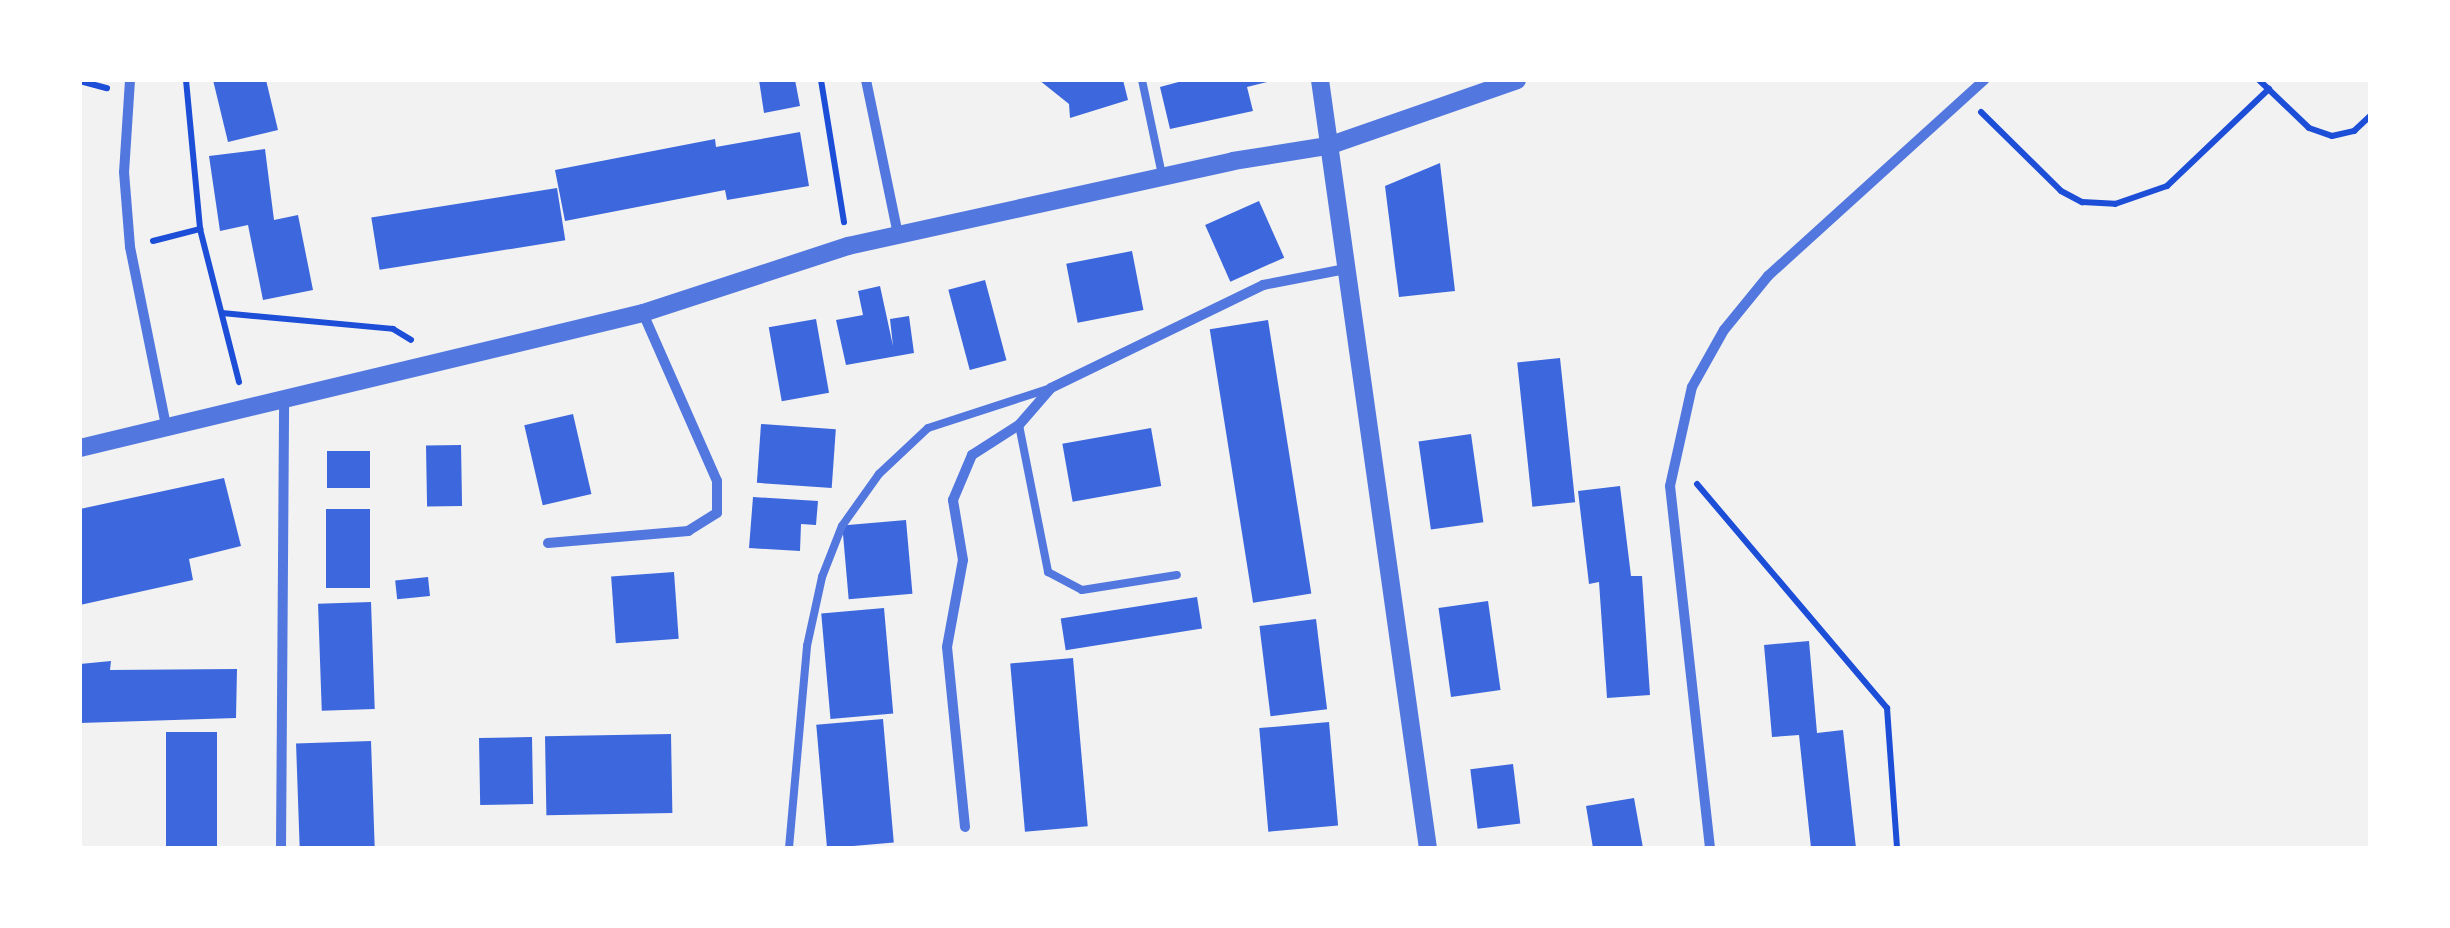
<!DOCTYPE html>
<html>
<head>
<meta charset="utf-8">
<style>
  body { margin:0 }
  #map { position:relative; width:2450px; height:928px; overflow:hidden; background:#f2f2f2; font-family:"Space Grotesk",sans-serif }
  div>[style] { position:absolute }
  .building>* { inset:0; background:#3d67dc; transform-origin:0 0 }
  .path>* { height:6px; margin:-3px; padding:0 3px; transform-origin:3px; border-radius:3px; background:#1d4ed8 }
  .service>* { height:8px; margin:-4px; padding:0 4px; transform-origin:4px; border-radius:4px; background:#5277de }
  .minor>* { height:10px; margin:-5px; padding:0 5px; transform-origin:5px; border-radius:5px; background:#5277de }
  .tertiary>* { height:18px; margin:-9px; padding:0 9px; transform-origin:9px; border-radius:9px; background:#5277de }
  span { translate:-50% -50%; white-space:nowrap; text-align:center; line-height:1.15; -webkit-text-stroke:8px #fff; paint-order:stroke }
  .frame { position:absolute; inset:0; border:82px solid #fff; pointer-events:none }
</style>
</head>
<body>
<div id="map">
  <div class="building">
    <div style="clip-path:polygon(213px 80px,266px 80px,278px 130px,228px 142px)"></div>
    <div style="clip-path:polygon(759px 80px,795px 80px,800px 106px,764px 113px)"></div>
    <div style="clip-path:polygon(1039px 80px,1123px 80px,1128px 100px,1070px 118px,1069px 104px)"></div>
    <div style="clip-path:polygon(1186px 80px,1271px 80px,1271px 81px,1247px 87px,1253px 111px,1170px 129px,1160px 87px)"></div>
    <div style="clip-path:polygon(800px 132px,809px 186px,727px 200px,725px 190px,565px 221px,555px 170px,715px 139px,716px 147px)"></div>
    <div style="clip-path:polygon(265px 149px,274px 220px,298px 215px,313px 290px,263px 300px,248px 225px,220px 231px,209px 156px)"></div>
    <div style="clip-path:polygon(1440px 163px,1455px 291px,1399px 297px,1385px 186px)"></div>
    <div style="left:557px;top:188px;width:53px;height:188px;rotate:81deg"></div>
    <div style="left:1259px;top:201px;width:62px;height:59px;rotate:66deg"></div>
    <div style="left:1132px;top:251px;width:60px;height:67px;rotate:79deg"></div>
    <div style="left:985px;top:280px;width:83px;height:38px;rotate:75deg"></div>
    <div style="clip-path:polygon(880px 286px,893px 346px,890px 319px,909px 316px,914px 353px,846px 365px,836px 320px,863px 315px,858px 291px)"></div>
    <div style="left:816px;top:319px;width:75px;height:48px;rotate:80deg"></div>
    <div style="left:1268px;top:320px;width:277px;height:59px;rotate:81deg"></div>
    <div style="left:1560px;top:358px;width:145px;height:43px;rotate:84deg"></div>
    <div style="left:573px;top:414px;width:82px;height:50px;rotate:77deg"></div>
    <div style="left:761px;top:424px;width:75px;height:59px;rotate:4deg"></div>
    <div style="left:1151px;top:428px;width:59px;height:90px;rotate:80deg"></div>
    <div style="left:1471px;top:434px;width:89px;height:53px;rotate:82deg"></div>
    <div style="left:461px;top:445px;width:61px;height:35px;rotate:89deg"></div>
    <div style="left:370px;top:451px;width:37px;height:43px;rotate:90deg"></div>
    <div style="clip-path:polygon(224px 478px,241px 546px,189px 559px,193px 580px,80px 605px,80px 509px)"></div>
    <div style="clip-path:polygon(1620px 486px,1631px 576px,1642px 576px,1650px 695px,1607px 698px,1599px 582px,1589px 584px,1578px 491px)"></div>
    <div style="clip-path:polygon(753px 497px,818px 501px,816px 525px,801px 524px,800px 551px,749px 548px)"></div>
    <div style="left:326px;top:509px;width:44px;height:79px"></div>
    <div style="left:906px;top:520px;width:74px;height:64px;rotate:85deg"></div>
    <div style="left:674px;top:572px;width:67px;height:63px;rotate:86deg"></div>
    <div style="left:428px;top:577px;width:19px;height:33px;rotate:84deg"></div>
    <div style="left:1197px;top:597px;width:32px;height:138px;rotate:81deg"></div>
    <div style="left:1488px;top:601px;width:90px;height:50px;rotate:82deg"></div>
    <div style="left:371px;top:602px;width:107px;height:53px;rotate:88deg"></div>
    <div style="left:884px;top:608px;width:106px;height:63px;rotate:85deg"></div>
    <div style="left:1316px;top:619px;width:91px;height:57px;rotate:83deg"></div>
    <div style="clip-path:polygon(1809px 641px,1817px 733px,1843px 730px,1856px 848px,1811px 848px,1799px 735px,1772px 737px,1764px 645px)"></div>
    <div style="left:1073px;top:658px;width:169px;height:63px;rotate:85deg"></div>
    <div style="clip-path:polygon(111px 661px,110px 670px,237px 669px,236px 718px,80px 723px,80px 664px)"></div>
    <div style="left:883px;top:719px;width:124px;height:67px;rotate:85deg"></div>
    <div style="left:1329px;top:722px;width:104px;height:70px;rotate:85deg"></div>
    <div style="left:166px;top:732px;width:51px;height:116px"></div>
    <div style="left:671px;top:734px;width:79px;height:126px;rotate:89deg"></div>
    <div style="left:532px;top:737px;width:67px;height:53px;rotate:89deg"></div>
    <div style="left:371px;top:741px;width:107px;height:75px;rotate:88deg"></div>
    <div style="left:1513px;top:764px;width:60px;height:43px;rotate:83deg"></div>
    <div style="clip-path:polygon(1634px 798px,1643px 848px,1593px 848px,1586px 806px)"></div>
  </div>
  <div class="path">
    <div style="left:186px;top:80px;width:150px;rotate:84.6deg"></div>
    <div style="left:200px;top:229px;width:158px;rotate:75.7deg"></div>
    <div style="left:821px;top:80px;width:144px;rotate:80.8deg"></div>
    <div style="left:2259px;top:80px;width:69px;rotate:43.8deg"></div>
    <div style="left:2309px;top:128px;width:24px;rotate:19deg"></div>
    <div style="left:2332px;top:136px;width:23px;rotate:-13deg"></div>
    <div style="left:2354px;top:131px;width:22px;rotate:-43deg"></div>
    <div style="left:80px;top:81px;width:28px;rotate:15deg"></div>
    <div style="left:1981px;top:112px;width:112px;rotate:44.6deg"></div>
    <div style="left:2061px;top:191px;width:24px;rotate:28deg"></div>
    <div style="left:2082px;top:202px;width:33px;rotate:3deg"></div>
    <div style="left:2115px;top:204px;width:55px;rotate:-19.1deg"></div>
    <div style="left:2167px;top:186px;width:141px;rotate:-43.6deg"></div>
    <div style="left:153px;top:241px;width:49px;rotate:-14.3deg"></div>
    <div style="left:222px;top:313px;width:172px;rotate:5.3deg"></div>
    <div style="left:393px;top:329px;width:21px;rotate:31deg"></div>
    <div style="left:1697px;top:484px;width:294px;rotate:49.7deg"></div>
    <div style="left:1887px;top:708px;width:140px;rotate:85.9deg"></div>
  </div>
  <div class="service">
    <div style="left:1142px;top:80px;width:97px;rotate:78.1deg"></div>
    <div style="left:1019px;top:425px;width:150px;rotate:78.8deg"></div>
    <div style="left:1048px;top:572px;width:38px;rotate:28deg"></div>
    <div style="left:1082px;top:590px;width:96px;rotate:-9deg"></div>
    <div style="left:789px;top:848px;width:203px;rotate:-84.9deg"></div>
    <div style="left:807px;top:646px;width:71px;rotate:-77.7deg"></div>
    <div style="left:822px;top:577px;width:55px;rotate:-68.6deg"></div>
    <div style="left:842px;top:526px;width:64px;rotate:-54.6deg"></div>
    <div style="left:879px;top:474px;width:67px;rotate:-43.2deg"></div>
    <div style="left:928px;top:428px;width:129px;rotate:-18deg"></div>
  </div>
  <div class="minor">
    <div style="left:130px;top:80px;width:92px;rotate:93.7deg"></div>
    <div style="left:124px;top:172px;width:75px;rotate:85.4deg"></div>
    <div style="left:130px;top:247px;width:183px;rotate:78.6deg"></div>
    <div style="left:866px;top:80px;width:158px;rotate:78.3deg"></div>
    <div style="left:548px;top:543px;width:141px;rotate:-4.9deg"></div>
    <div style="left:688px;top:531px;width:34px;rotate:-32deg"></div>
    <div style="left:717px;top:513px;width:32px;rotate:-90deg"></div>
    <div style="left:717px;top:481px;width:184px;rotate:-113.8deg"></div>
    <div style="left:965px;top:827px;width:181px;rotate:-95.7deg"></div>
    <div style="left:947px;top:647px;width:88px;rotate:-79.6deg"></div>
    <div style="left:963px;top:560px;width:61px;rotate:-99.5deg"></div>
    <div style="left:953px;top:500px;width:49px;rotate:-67.1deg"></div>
    <div style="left:972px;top:455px;width:56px;rotate:-32.6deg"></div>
    <div style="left:1019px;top:425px;width:49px;rotate:-49.1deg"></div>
    <div style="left:1051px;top:388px;width:236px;rotate:-25.9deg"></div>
    <div style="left:1263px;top:285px;width:84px;rotate:-11deg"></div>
    <div style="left:281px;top:848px;width:449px;rotate:-89.6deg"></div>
    <div style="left:1710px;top:848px;width:364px;rotate:-96.3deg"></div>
    <div style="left:1670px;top:486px;width:101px;rotate:-77.5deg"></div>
    <div style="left:1692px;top:387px;width:65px;rotate:-60.7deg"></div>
    <div style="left:1724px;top:330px;width:70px;rotate:-50.8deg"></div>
    <div style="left:1768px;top:276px;width:292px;rotate:-42.2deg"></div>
  </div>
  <div class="tertiary">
    <div style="left:1320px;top:80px;width:776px;rotate:82deg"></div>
    <div style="left:80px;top:448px;width:579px;rotate:-13.48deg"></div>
    <div style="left:643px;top:313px;width:216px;rotate:-18.1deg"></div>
    <div style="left:848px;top:246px;width:394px;rotate:-12.4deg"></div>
    <div style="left:1233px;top:161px;width:96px;rotate:-9deg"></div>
    <div style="left:1328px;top:146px;width:200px;rotate:-19.2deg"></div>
  </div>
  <div class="frame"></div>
</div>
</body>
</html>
